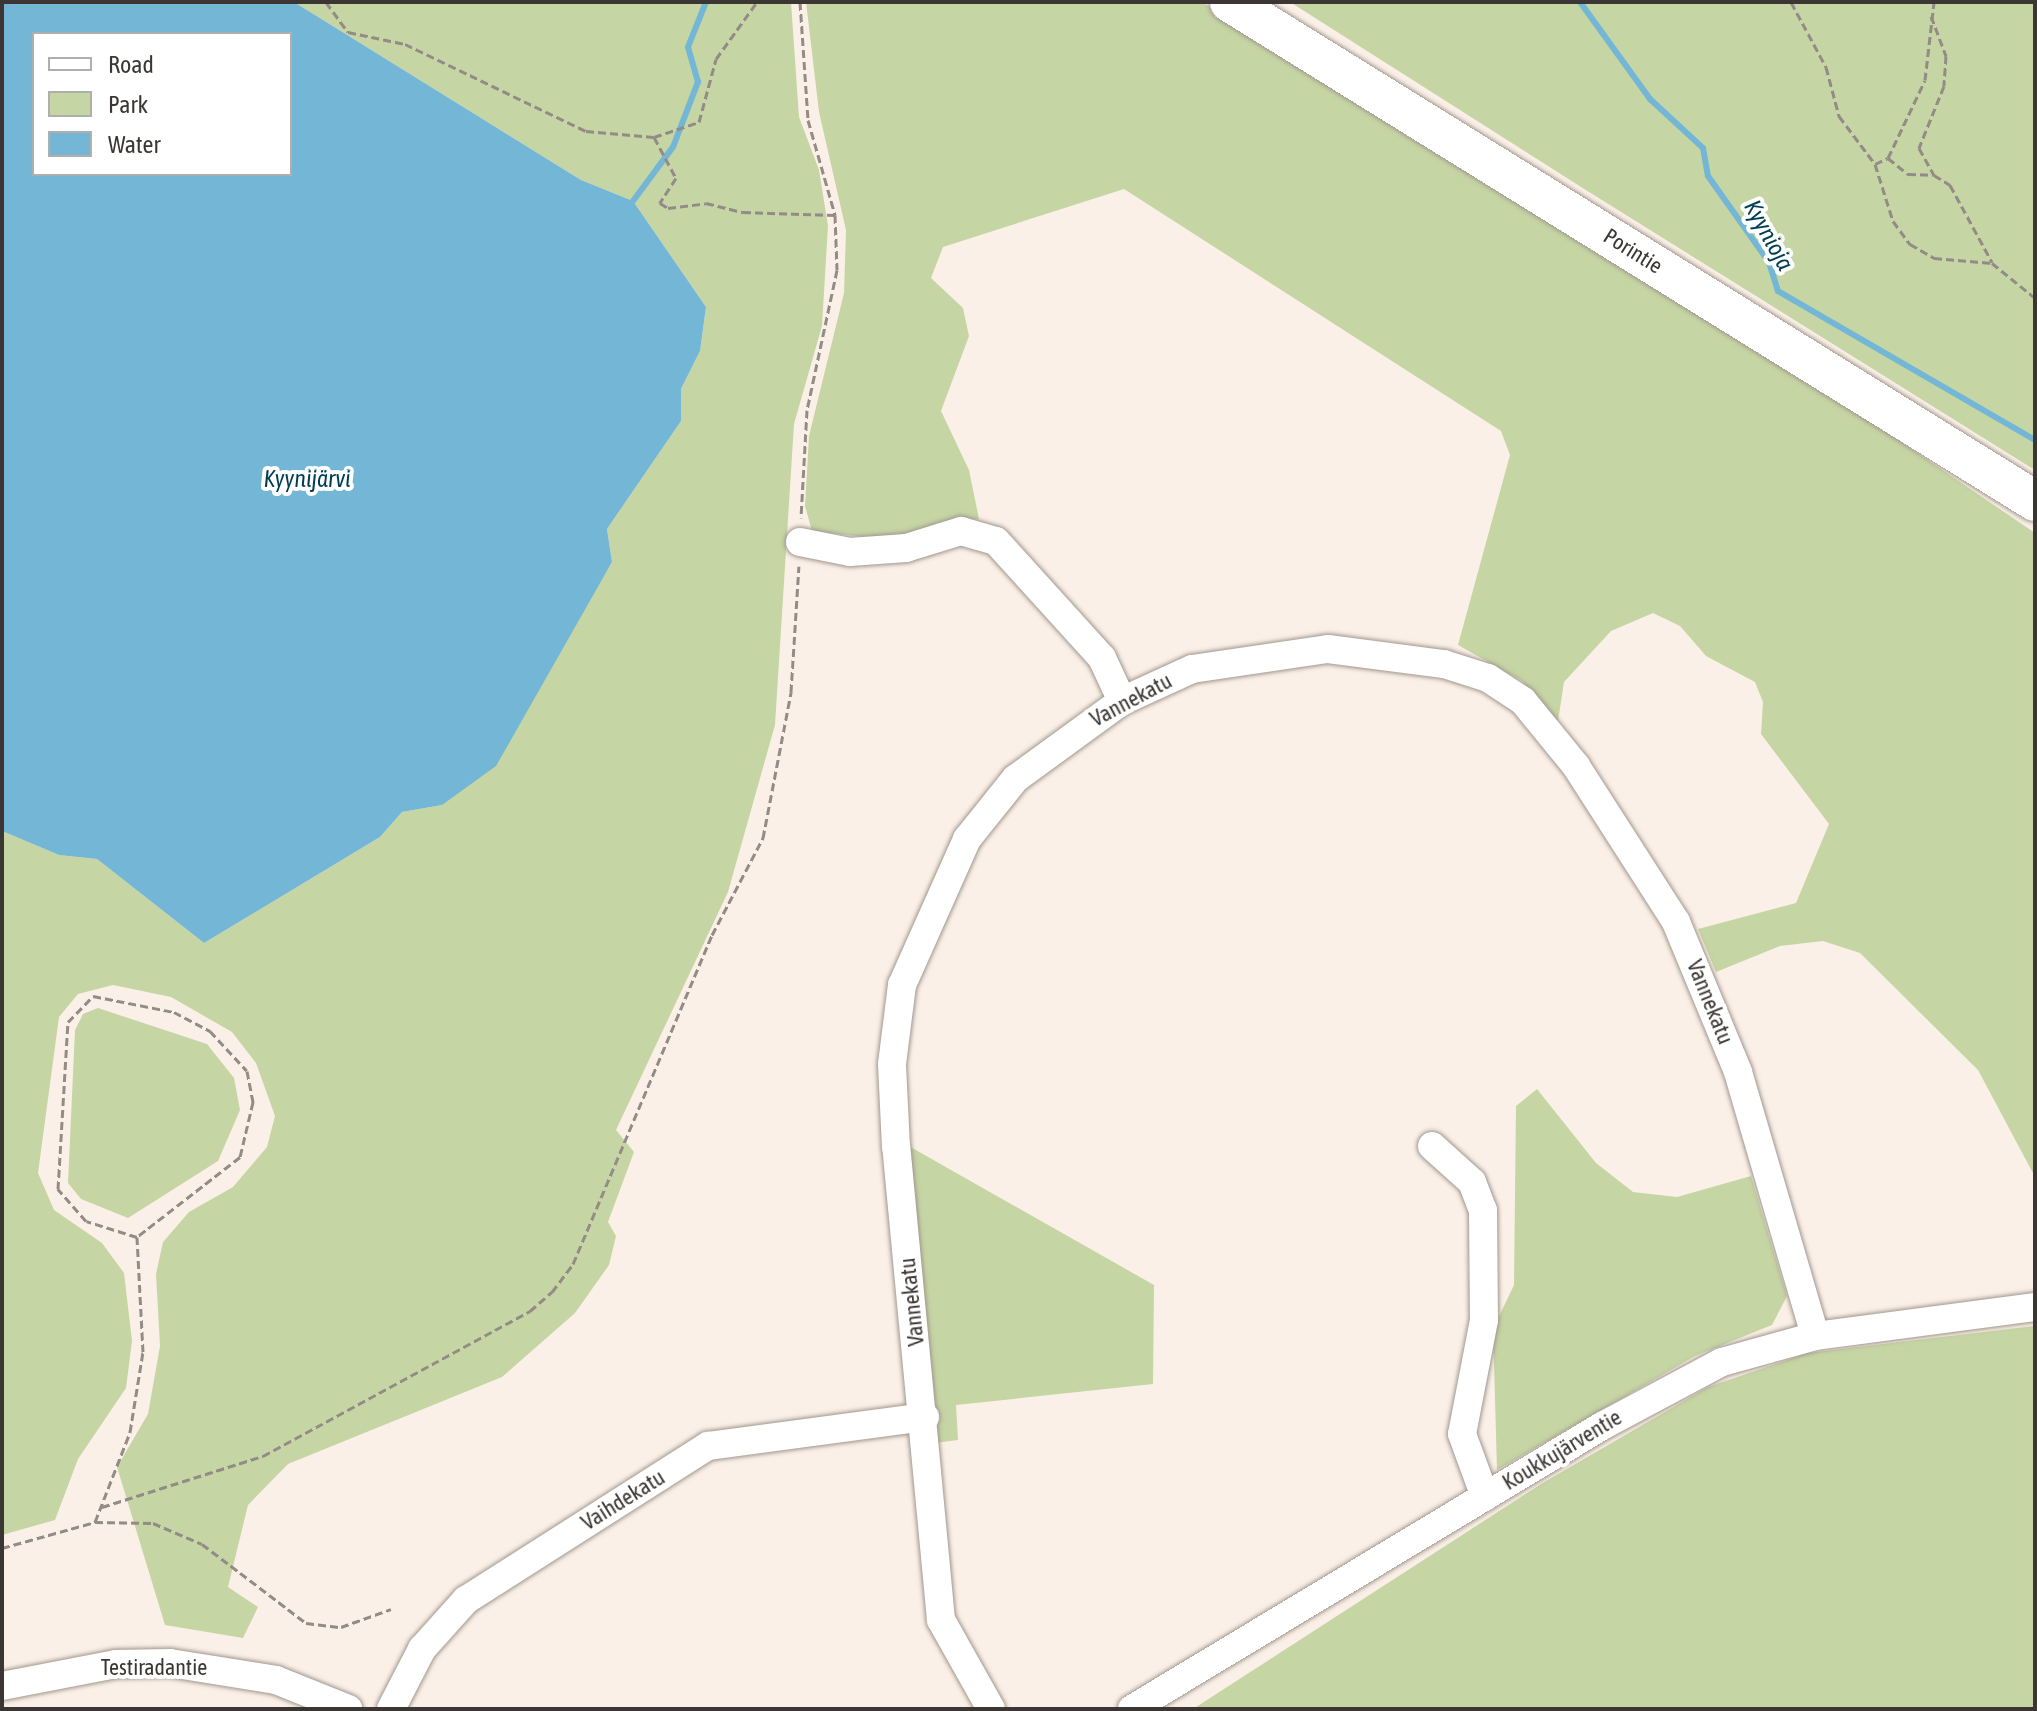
<!DOCTYPE html>
<html>
<head>
<meta charset="utf-8">
<style>
  body { margin:0 }
  #map { position:relative; width:2037px; height:1711px; overflow:hidden; background:#fbf0e7; font-family:"Asap Condensed",sans-serif }
  div>[style] { position:absolute }
  .green>* { inset:0; background:#c6d5a4 }
  .water>* { inset:0; background:#73b6d5 }
  .stream>* { height:6px; margin:-3px; padding:0 3px; transform-origin:3px; border-radius:3px; background:#73b6d5 }
  .path>* { height:3px; margin-top:-1.5px; transform-origin:0; background:repeating-linear-gradient(90deg,#938b85 0 8px,transparent 0 12px) }
  .roads { filter:drop-shadow(0 0 2px #a1978e) drop-shadow(0 0 2px #a1978e) }
  .minor>* { height:28px; margin:-14px; padding:0 14px; transform-origin:14px; border-radius:14px; background:#fff }
  .highway>* { height:40px; margin:-20px; padding:0 20px; transform-origin:20px; border-radius:20px; background:#fff }
  span { translate:-50% -50%; white-space:nowrap; text-align:center; line-height:1.15; -webkit-text-stroke:8px #fff; paint-order:stroke }
  .street-label { font-size:22px; color:#3b3633 }
  .water-label { font-size:24px; color:#003e53; font-style:italic }
  .frame { position:absolute; inset:0; border:4px solid #3b3633; pointer-events:none }
  .legend { position:absolute; left:32px; top:32px; width:260px; height:144px; box-sizing:border-box; background:#fff; border:2px solid #b1afad; margin:0; padding:10px 14px; list-style:none; font-size:24px; color:#3b3633 }
  .legend li { display:flex; align-items:center; gap:16px; height:40px }
  .legend b { width:40px; border:2px solid #b1afad }
</style>
</head>
<body>
<div id="map">
  <div class="green">
    <div style="clip-path:polygon(294px 2px,791px 2px,799px 117px,819px 170px,828px 226px,822px 326px,794px 424px,775px 725px,728px 892px,616px 1130px,634px 1152px,608px 1222px,616px 1236px,609px 1265px,575px 1313px,502px 1377px,288px 1464px,248px 1505px,228px 1587px,258px 1607px,243px 1638px,165px 1625px,117px 1467px,148px 1414px,160px 1346px,156px 1274px,163px 1242px,189px 1212px,233px 1187px,267px 1147px,275px 1116px,256px 1063px,232px 1032px,171px 997px,113px 985px,78px 994px,59px 1017px,38px 1173px,54px 1210px,102px 1243px,124px 1273px,132px 1341px,126px 1388px,78px 1459px,55px 1520px,2px 1535px,2px 831px,59px 855px,97px 859px,204px 943px,380px 837px,402px 812px,442px 805px,573px 628px,612px 562px,607px 529px,681px 421px,681px 389px,700px 351px,706px 307px,633px 201px,581px 180px)"></div>
    <div style="clip-path:polygon(806px 2px,1202px 2px,1807px 378px,2035px 533px,2035px 1177px,1978px 1070px,1860px 953px,1823px 941px,1780px 946px,1716px 972px,1698px 929px,1796px 903px,1829px 824px,1761px 734px,1763px 702px,1755px 682px,1706px 656px,1680px 626px,1653px 613px,1611px 631px,1564px 682px,1558px 721px,1522px 681px,1458px 645px,1510px 455px,1501px 431px,1124px 189px,943px 247px,931px 278px,963px 308px,969px 336px,941px 411px,969px 470px,979px 519px,938px 523px,892px 540px,812px 531px,805px 506px,809px 436px,844px 293px,846px 230px,819px 112px)"></div>
    <div style="clip-path:polygon(1290px 2px,2035px 2px,2035px 470px,1581px 187px)"></div>
    <div style="clip-path:polygon(98px 1008px,207px 1044px,234px 1078px,240px 1110px,218px 1161px,128px 1218px,81px 1199px,68px 1183px,75px 1030px,83px 1014px)"></div>
    <div style="clip-path:polygon(1537px 1089px,1596px 1163px,1633px 1192px,1677px 1197px,1751px 1176px,1787px 1296px,1772px 1325px,1695px 1356px,1497px 1470px,1493px 1329px,1514px 1285px,1516px 1106px)"></div>
    <div style="clip-path:polygon(907px 1145px,1154px 1285px,1153px 1384px,956px 1405px,958px 1440px,935px 1443px)"></div>
    <div style="clip-path:polygon(2035px 1326px,2035px 1709px,1193px 1709px,1541px 1484px,1708px 1387px,1808px 1353px)"></div>
  </div>
  <div class="water">
    <div style="clip-path:polygon(evenodd,2px 2px,294px 2px,581px 180px,633px 201px,706px 307px,700px 351px,681px 389px,681px 421px,607px 529px,612px 562px,496px 766px,442px 805px,402px 812px,380px 837px,204px 943px,97px 859px,59px 855px,2px 831px,2px 2px,34px 34px,290px 34px,290px 174px,34px 174px,34px 34px)"></div>
  </div>
  <div class="stream">
    <div style="left:1580px;top:2px;width:120px;rotate:54.2deg"></div>
    <div style="left:1650px;top:99px;width:72px;rotate:42.8deg"></div>
    <div style="left:1703px;top:148px;width:28px;rotate:80deg"></div>
    <div style="left:1708px;top:176px;width:105px;rotate:54.7deg"></div>
    <div style="left:1769px;top:262px;width:30px;rotate:73deg"></div>
    <div style="left:1778px;top:291px;width:297px;rotate:30.1deg"></div>
    <div style="left:633px;top:201px;width:67px;rotate:-53.5deg"></div>
    <div style="left:673px;top:147px;width:70px;rotate:-69deg"></div>
    <div style="left:698px;top:82px;width:36px;rotate:-106deg"></div>
    <div style="left:688px;top:47px;width:48px;rotate:-68.2deg"></div>
  </div>
  <div class="path">
    <div style="left:326px;top:2px;width:37px;rotate:54deg"></div>
    <div style="left:348px;top:32px;width:58px;rotate:11.9deg"></div>
    <div style="left:405px;top:44px;width:201px;rotate:25.7deg"></div>
    <div style="left:586px;top:131px;width:68px;rotate:5deg"></div>
    <div style="left:654px;top:137px;width:47px;rotate:61.8deg"></div>
    <div style="left:676px;top:178px;width:30px;rotate:123deg"></div>
    <div style="left:660px;top:203px;width:9px;rotate:32deg"></div>
    <div style="left:668px;top:208px;width:38px;rotate:-7deg"></div>
    <div style="left:706px;top:203px;width:38px;rotate:14deg"></div>
    <div style="left:743px;top:212px;width:92px;rotate:1.9deg"></div>
    <div style="left:800px;top:2px;width:118px;rotate:86.1deg"></div>
    <div style="left:808px;top:120px;width:99px;rotate:74.1deg"></div>
    <div style="left:835px;top:215px;width:55px;rotate:87.9deg"></div>
    <div style="left:837px;top:270px;width:143px;rotate:102.1deg"></div>
    <div style="left:807px;top:410px;width:108px;rotate:93.2deg"></div>
    <div style="left:1791px;top:2px;width:74px;rotate:61.7deg"></div>
    <div style="left:1826px;top:67px;width:51px;rotate:75.1deg"></div>
    <div style="left:1839px;top:116px;width:60px;rotate:53.1deg"></div>
    <div style="left:1875px;top:164px;width:60px;rotate:72.5deg"></div>
    <div style="left:1893px;top:221px;width:29px;rotate:54deg"></div>
    <div style="left:1910px;top:244px;width:28px;rotate:30deg"></div>
    <div style="left:1934px;top:258px;width:58px;rotate:4.9deg"></div>
    <div style="left:1992px;top:263px;width:55px;rotate:39.1deg"></div>
    <div style="left:1931px;top:16px;width:43px;rotate:69.4deg"></div>
    <div style="left:1946px;top:56px;width:30px;rotate:94deg"></div>
    <div style="left:1944px;top:86px;width:67px;rotate:112deg"></div>
    <div style="left:1919px;top:148px;width:31px;rotate:61deg"></div>
    <div style="left:1934px;top:175px;width:19px;rotate:32deg"></div>
    <div style="left:1950px;top:185px;width:88px;rotate:61.4deg"></div>
    <div style="left:654px;top:137px;width:47px;rotate:-18.4deg"></div>
    <div style="left:699px;top:122px;width:65px;rotate:-74.9deg"></div>
    <div style="left:716px;top:59px;width:70px;rotate:-54.3deg"></div>
    <div style="left:1888px;top:158px;width:26px;rotate:39deg"></div>
    <div style="left:1908px;top:174px;width:25px;rotate:2deg"></div>
    <div style="left:1875px;top:164px;width:14px;rotate:-25deg"></div>
    <div style="left:1888px;top:158px;width:86px;rotate:-64.6deg"></div>
    <div style="left:1925px;top:80px;width:79px;rotate:-83.4deg"></div>
    <div style="left:102px;top:1507px;width:169px;rotate:-17.6deg"></div>
    <div style="left:263px;top:1456px;width:304px;rotate:-28.5deg"></div>
    <div style="left:530px;top:1311px;width:29px;rotate:-41deg"></div>
    <div style="left:552px;top:1292px;width:35px;rotate:-53deg"></div>
    <div style="left:573px;top:1264px;width:357px;rotate:-67.1deg"></div>
    <div style="left:712px;top:935px;width:110px;rotate:-62.3deg"></div>
    <div style="left:763px;top:838px;width:149px;rotate:-79.1deg"></div>
    <div style="left:791px;top:692px;width:126px;rotate:-86.4deg"></div>
    <div style="left:95px;top:1522px;width:97px;rotate:-68.7deg"></div>
    <div style="left:130px;top:1432px;width:81px;rotate:-80.8deg"></div>
    <div style="left:143px;top:1352px;width:115px;rotate:-93deg"></div>
    <div style="left:137px;top:1237px;width:53px;rotate:-162.6deg"></div>
    <div style="left:86px;top:1221px;width:43px;rotate:-131.2deg"></div>
    <div style="left:58px;top:1189px;width:167px;rotate:-86.6deg"></div>
    <div style="left:68px;top:1022px;width:36px;rotate:-46deg"></div>
    <div style="left:93px;top:996px;width:83px;rotate:11.2deg"></div>
    <div style="left:174px;top:1012px;width:41px;rotate:27.8deg"></div>
    <div style="left:210px;top:1031px;width:54px;rotate:47.2deg"></div>
    <div style="left:247px;top:1071px;width:32px;rotate:79deg"></div>
    <div style="left:253px;top:1102px;width:57px;rotate:103.3deg"></div>
    <div style="left:240px;top:1157px;width:130px;rotate:142.2deg"></div>
    <div style="left:2px;top:1548px;width:97px;rotate:-15.6deg"></div>
    <div style="left:95px;top:1522px;width:58px;rotate:1deg"></div>
    <div style="left:153px;top:1523px;width:53px;rotate:23.2deg"></div>
    <div style="left:202px;top:1544px;width:131px;rotate:37.2deg"></div>
    <div style="left:306px;top:1623px;width:35px;rotate:7deg"></div>
    <div style="left:341px;top:1627px;width:53px;rotate:-19.8deg"></div>
  </div>
  <div class="roads">
    <div class="minor">
      <div style="left:800px;top:542px;width:51px;rotate:11.3deg"></div>
      <div style="left:850px;top:552px;width:56px;rotate:-4.1deg"></div>
      <div style="left:906px;top:548px;width:58px;rotate:-17.2deg"></div>
      <div style="left:961px;top:531px;width:36px;rotate:16deg"></div>
      <div style="left:996px;top:541px;width:158px;rotate:47.8deg"></div>
      <div style="left:1102px;top:658px;width:47px;rotate:65.1deg"></div>
      <div style="left:1432px;top:1146px;width:54px;rotate:42deg"></div>
      <div style="left:1472px;top:1182px;width:30px;rotate:69deg"></div>
      <div style="left:1483px;top:1210px;width:110px;rotate:89.5deg"></div>
      <div style="left:1484px;top:1320px;width:116px;rotate:100.9deg"></div>
      <div style="left:1462px;top:1434px;width:67px;rotate:69.9deg"></div>
      <div style="left:2px;top:1686px;width:116px;rotate:-10.9deg"></div>
      <div style="left:116px;top:1664px;width:54px;rotate:-1.1deg"></div>
      <div style="left:170px;top:1663px;width:107px;rotate:9.1deg"></div>
      <div style="left:276px;top:1680px;width:78px;rotate:21.9deg"></div>
      <div style="left:391px;top:1709px;width:68px;rotate:-62.7deg"></div>
      <div style="left:422px;top:1649px;width:66px;rotate:-48.1deg"></div>
      <div style="left:466px;top:1600px;width:287px;rotate:-32.5deg"></div>
      <div style="left:708px;top:1446px;width:219px;rotate:-7.6deg"></div>
      <div style="left:991px;top:1709px;width:102px;rotate:-119.3deg"></div>
      <div style="left:941px;top:1620px;width:475px;rotate:-95.4deg"></div>
      <div style="left:896px;top:1147px;width:83px;rotate:-92.8deg"></div>
      <div style="left:892px;top:1064px;width:80px;rotate:-82.8deg"></div>
      <div style="left:902px;top:985px;width:160px;rotate:-66deg"></div>
      <div style="left:967px;top:839px;width:77px;rotate:-51.3deg"></div>
      <div style="left:1015px;top:779px;width:132px;rotate:-36.1deg"></div>
      <div style="left:1122px;top:701px;width:77px;rotate:-24.6deg"></div>
      <div style="left:1192px;top:669px;width:137px;rotate:-8.4deg"></div>
      <div style="left:1328px;top:649px;width:117px;rotate:7.4deg"></div>
      <div style="left:1444px;top:664px;width:46px;rotate:17.7deg"></div>
      <div style="left:1488px;top:678px;width:42px;rotate:33.3deg"></div>
      <div style="left:1523px;top:701px;width:84px;rotate:50.8deg"></div>
      <div style="left:1576px;top:766px;width:185px;rotate:57.3deg"></div>
      <div style="left:1676px;top:922px;width:162px;rotate:67.5deg"></div>
      <div style="left:1738px;top:1072px;width:275px;rotate:73.7deg"></div>
      <div style="left:1132px;top:1709px;width:549px;rotate:-31.05deg"></div>
      <div style="left:1602px;top:1426px;width:136px;rotate:-28.1deg"></div>
      <div style="left:1722px;top:1362px;width:97px;rotate:-15.6deg"></div>
      <div style="left:1815px;top:1336px;width:222px;rotate:-7.5deg"></div>
    </div>
    <div class="highway">
      <div style="left:1230px;top:2px;width:947px;rotate:31.79deg"></div>
    </div>
  </div>
  <div class="street-label">
    <span style="left:1633px;top:251px;rotate:32deg">Porintie</span>
    <span style="left:1131px;top:700px;rotate:-28deg">Vannekatu</span>
    <span style="left:1710px;top:1002px;rotate:68deg">Vannekatu</span>
    <span style="left:912px;top:1302px;rotate:-96deg">Vannekatu</span>
    <span style="left:1562px;top:1450px;rotate:-31deg">Koukkujärventie</span>
    <span style="left:623px;top:1500px;rotate:-32deg">Vaihdekatu</span>
    <span style="left:154px;top:1668px">Testiradantie</span>
  </div>
  <div class="water-label">
    <span style="left:1769px;top:235px;rotate:61deg">Kyynioja</span>
    <span style="left:307px;top:479px">Kyynijärvi</span>
  </div>
  <div class="frame"></div>
  <ul class="legend">
  <li><b style="height:10px;background:#fff"></b>Road</li>
  <li><b style="height:22px;background:#c6d5a4"></b>Park</li>
  <li><b style="height:22px;background:#73b6d5"></b>Water</li>
  </ul>
</div>
</body>
</html>
